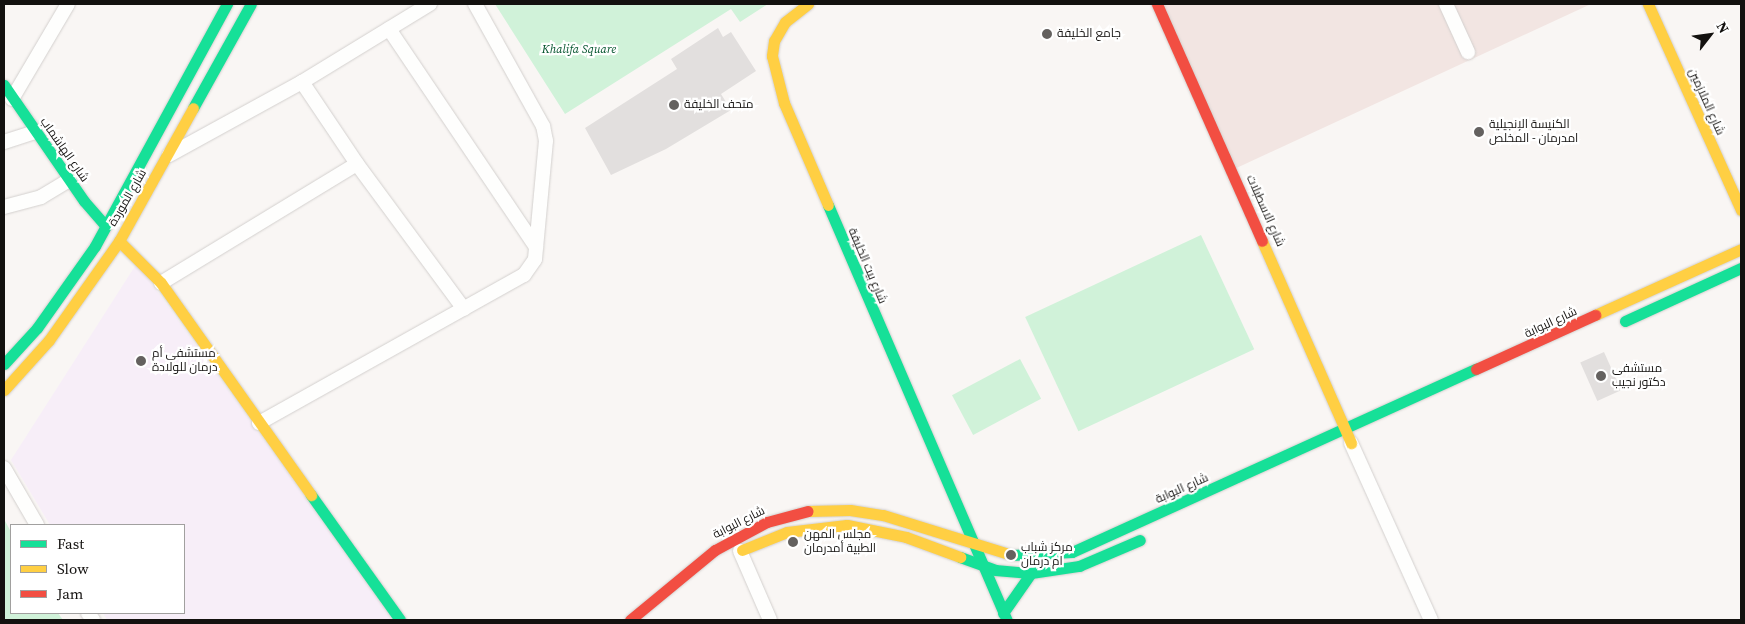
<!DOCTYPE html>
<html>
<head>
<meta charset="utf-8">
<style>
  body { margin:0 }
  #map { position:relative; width:1745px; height:624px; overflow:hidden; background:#f9f6f4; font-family:"Source Serif 4",Cairo,serif }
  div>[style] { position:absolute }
  .commercial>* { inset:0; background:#f2e5e2 }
  .medical>* { inset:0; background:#f7eef8 }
  .green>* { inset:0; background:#d0f2d9; transform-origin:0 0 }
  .building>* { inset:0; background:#e2dfde; transform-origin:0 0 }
  .roads { filter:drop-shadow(0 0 1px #d3d0ce) drop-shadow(0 0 1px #d3d0ce) }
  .street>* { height:14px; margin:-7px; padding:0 7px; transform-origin:7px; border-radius:7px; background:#fefefd }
  .fast>* { height:11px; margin:-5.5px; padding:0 5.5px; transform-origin:5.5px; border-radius:5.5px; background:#16e098 }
  .slow>* { height:11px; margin:-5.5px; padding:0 5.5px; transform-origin:5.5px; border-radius:5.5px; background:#ffcf43 }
  .jam>* { height:11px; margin:-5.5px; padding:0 5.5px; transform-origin:5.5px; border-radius:5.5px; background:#f24e42 }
  .dots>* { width:14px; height:14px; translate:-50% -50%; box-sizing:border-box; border:2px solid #fff; border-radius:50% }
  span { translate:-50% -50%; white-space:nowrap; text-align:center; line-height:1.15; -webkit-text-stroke:4.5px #fff; paint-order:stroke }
  .poi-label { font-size:12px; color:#13110f }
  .left { translate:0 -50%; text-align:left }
  .park-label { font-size:12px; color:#02532c; font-style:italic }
  .street-label { font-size:12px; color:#13110f }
  .frame { position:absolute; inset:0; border:5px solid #13110f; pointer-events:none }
  .legend { position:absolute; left:10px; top:524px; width:175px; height:90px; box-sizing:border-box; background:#fff; border:1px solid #a1a09f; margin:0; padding:6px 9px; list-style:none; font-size:15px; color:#13110f }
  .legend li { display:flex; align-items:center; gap:10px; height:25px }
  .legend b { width:25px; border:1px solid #a1a09f }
  .north { position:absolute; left:1685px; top:10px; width:50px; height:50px; -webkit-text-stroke:4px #fff; paint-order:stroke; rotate:60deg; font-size:14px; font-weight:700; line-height:20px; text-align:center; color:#13110f }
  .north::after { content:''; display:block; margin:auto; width:18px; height:22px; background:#13110f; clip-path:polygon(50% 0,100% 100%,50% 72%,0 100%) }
</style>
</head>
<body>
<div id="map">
  <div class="commercial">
    <div style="clip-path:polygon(1156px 4px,1591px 4px,1230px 171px)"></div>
  </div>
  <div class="medical">
    <div style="clip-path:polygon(137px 263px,393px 620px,107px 620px,103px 613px,184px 613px,184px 525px,50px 525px,11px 460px)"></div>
  </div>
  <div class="green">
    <div style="clip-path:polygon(495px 4px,768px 4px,740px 22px,731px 9px,565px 114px)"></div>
    <div style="left:1201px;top:235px;width:126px;height:194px;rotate:65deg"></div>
    <div style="left:1020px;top:359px;width:45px;height:77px;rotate:62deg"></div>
    <div style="clip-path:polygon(4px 519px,11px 532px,11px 613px,58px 613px,63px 620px,4px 620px)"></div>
  </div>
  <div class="building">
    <div style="clip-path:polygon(718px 28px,723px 37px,731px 32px,756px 71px,721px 94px,731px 110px,666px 149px,611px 175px,585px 128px,677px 69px,671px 59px)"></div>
    <div style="left:1604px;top:352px;width:42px;height:26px;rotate:66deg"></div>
  </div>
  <div class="roads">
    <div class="street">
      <div style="left:1446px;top:4px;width:53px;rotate:65.4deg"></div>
      <div style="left:389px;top:29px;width:263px;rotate:56deg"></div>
      <div style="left:302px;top:82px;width:99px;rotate:56.1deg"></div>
      <div style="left:357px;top:164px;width:180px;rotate:53.6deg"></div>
      <div style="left:12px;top:99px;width:110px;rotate:-59.5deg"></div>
      <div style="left:4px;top:142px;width:33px;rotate:-18deg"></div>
      <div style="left:169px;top:155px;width:152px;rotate:-28.8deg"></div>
      <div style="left:302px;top:82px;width:150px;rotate:-31.4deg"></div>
      <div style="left:4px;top:207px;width:38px;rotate:-15deg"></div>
      <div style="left:41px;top:197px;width:33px;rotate:-31deg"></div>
      <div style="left:161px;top:283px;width:229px;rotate:-31.3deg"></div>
      <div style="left:259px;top:423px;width:304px;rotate:-29.2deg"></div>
      <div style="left:524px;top:275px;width:19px;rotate:-55deg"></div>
      <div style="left:535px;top:259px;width:119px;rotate:-84.7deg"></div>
      <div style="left:546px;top:141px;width:15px;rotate:-101deg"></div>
      <div style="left:543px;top:126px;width:140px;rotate:-119.1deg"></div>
      <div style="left:1351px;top:443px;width:194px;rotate:65.7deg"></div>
      <div style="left:4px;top:468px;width:66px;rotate:59.9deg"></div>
      <div style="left:740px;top:551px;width:75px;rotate:66.5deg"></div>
      <div style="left:88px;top:613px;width:9px;rotate:54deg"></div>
    </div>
    <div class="fast">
      <div style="left:4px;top:85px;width:141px;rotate:55.4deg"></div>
      <div style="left:84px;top:201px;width:33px;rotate:49deg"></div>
      <div style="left:193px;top:108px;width:119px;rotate:-60.9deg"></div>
      <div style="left:828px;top:205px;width:452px;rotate:66.7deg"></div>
      <div style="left:1625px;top:321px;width:128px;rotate:-24.6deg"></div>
      <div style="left:4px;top:364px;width:49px;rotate:-47.5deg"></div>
      <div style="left:37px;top:328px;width:100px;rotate:-54.7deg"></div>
      <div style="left:95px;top:246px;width:276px;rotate:-61.4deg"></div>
      <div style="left:311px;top:495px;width:153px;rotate:54.5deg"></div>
      <div style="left:1012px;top:555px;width:60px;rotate:-2.9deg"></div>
      <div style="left:1072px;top:552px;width:444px;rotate:-24.4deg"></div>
      <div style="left:960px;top:557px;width:37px;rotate:20deg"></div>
      <div style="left:995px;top:570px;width:36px;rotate:5deg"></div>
      <div style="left:1031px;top:573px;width:49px;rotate:-8.3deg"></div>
      <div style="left:1079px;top:566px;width:66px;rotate:-23.1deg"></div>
      <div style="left:1003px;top:613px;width:49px;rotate:-55deg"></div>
    </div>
    <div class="slow">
      <div style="left:808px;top:4px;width:29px;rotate:142deg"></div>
      <div style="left:785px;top:22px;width:22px;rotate:120deg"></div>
      <div style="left:774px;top:41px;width:15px;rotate:98deg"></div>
      <div style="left:772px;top:56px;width:49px;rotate:75.7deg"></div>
      <div style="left:784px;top:103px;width:111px;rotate:66.7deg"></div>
      <div style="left:1648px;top:4px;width:226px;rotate:65.7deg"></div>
      <div style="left:119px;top:241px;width:59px;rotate:45deg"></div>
      <div style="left:161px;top:283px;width:260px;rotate:54.7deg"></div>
      <div style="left:1262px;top:241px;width:221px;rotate:66.2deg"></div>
      <div style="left:1595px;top:315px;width:160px;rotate:-24.3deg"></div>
      <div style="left:4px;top:390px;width:67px;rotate:-48deg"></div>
      <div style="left:49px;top:340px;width:121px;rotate:-54.7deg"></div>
      <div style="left:119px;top:241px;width:152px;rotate:-60.9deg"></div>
      <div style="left:808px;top:511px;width:42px;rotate:-1.4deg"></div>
      <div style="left:850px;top:510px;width:33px;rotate:9deg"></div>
      <div style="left:883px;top:515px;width:135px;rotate:17.2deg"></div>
      <div style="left:742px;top:550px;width:48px;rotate:-21.8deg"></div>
      <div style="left:787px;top:532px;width:60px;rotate:-6.7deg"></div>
      <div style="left:847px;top:525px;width:60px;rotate:11.5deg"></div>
      <div style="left:906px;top:537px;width:58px;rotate:20.3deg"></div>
    </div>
    <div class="jam">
      <div style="left:1157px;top:4px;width:259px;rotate:66.1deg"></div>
      <div style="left:1476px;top:369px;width:131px;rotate:-24.4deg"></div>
      <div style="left:630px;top:620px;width:110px;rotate:-39.5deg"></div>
      <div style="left:715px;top:550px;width:59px;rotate:-28.3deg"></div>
      <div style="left:767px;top:522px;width:42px;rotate:-15deg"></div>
    </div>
  </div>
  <div class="dots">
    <div style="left:1047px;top:34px;background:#64615f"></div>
    <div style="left:674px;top:105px;background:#64615f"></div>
    <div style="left:1479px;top:132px;background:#64615f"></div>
    <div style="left:141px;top:361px;background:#64615f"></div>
    <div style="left:1601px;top:376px;background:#64615f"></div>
    <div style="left:793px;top:542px;background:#64615f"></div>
    <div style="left:1011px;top:555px;background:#64615f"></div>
  </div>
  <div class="poi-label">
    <span class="left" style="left:1057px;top:34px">جامع الخليفة</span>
    <span class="left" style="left:684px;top:105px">متحف الخليفة</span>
    <span class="left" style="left:1489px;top:132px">الكنيسة الإنجيلية<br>امدرمان - المخلص</span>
    <span class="left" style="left:152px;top:361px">مستشفى أم<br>درمان للولادة</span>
    <span class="left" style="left:1612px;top:376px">مستشفى<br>دكتور نجيب</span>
    <span class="left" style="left:804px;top:542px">مجلس المهن<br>الطبية أمدرمان</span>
    <span class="left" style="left:1021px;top:555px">مركز شباب<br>ام درمان</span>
  </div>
  <div class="park-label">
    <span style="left:579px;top:50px">Khalifa Square</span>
  </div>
  <div class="street-label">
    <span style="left:1706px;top:102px;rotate:66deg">شارع الملازمين</span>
    <span style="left:64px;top:150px;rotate:55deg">شارع الهاشماب</span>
    <span style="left:128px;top:198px;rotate:-60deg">شارع الموردة</span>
    <span style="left:1265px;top:211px;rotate:66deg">شارع الاسطبلات</span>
    <span style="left:867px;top:266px;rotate:67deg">شارع بيت الخليفة</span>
    <span style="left:1551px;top:323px;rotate:-25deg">شارع البوابة</span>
    <span style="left:1182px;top:489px;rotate:-24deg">شارع البوابة</span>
    <span style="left:739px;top:523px;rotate:-27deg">شارع البوابة</span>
  </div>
  <div class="frame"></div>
  <ul class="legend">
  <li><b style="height:6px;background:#16e098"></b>Fast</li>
  <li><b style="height:6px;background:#ffcf43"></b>Slow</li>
  <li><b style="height:6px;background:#f24e42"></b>Jam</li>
  </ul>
  <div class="north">N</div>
</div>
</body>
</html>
